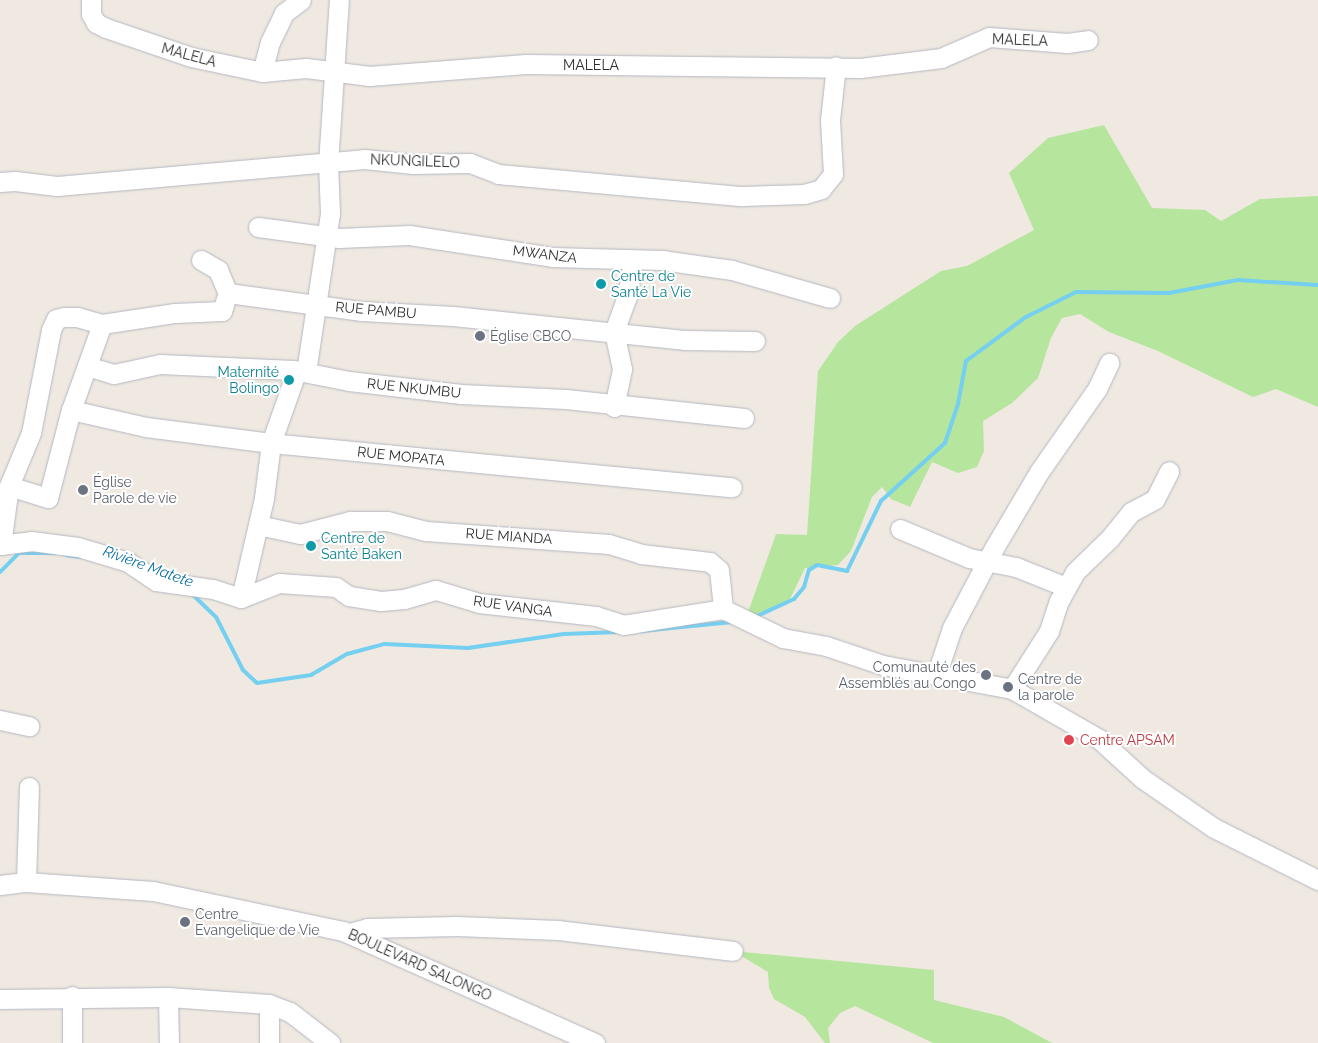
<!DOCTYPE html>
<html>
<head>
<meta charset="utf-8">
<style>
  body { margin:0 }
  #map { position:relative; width:1318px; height:1043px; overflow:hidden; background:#efe9e1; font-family:Raleway,sans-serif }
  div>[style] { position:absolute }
  .green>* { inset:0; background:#b6e59e }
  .stream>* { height:4px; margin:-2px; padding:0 2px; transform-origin:2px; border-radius:2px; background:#75cff0 }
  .roads { filter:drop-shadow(0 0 1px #b4b7c1) drop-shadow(0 0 1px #b4b7c1) }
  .minor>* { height:19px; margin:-9.5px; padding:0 9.5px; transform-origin:9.5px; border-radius:9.5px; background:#fff }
  .dots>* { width:14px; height:14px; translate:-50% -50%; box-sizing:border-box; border:2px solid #fff; border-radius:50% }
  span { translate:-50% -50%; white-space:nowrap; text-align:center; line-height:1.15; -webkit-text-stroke:4px #fff; paint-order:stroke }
  .street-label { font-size:14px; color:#2e2e2e }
  .culture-label { font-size:14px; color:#0d838f }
  .left { translate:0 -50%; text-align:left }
  .right { translate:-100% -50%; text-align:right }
  .worship-label { font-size:14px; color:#5b616d }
  .health-label { font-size:14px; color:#be3a42 }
  .water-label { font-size:15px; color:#0d6fa3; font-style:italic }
</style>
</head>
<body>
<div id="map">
  <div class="green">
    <div style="clip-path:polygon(1104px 125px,1152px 208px,1205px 210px,1221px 221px,1260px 199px,1318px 196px,1318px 407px,1276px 389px,1253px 397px,1158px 351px,1109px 332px,1080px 314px,1062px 318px,1051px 338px,1038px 378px,1012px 403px,983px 421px,984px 451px,977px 467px,958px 473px,932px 462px,910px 507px,891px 499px,882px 487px,872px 497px,851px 551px,838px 565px,805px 568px,788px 603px,746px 618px,776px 534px,807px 535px,818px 371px,838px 342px,855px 326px,941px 271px,967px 266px,1034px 230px,1009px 173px,1048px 138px)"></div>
    <div style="clip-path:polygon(733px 951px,934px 970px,934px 1000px,1004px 1017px,1052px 1043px,933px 1043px,855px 1006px,840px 1013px,828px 1028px,830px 1043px,825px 1043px,805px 1017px,774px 999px,769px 988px,768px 972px)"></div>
  </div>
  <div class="stream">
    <div style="left:66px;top:555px;width:15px;rotate:8deg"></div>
    <div style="left:0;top:572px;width:27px;rotate:-45deg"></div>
    <div style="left:19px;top:553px;width:35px"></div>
    <div style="left:192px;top:594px;width:33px;rotate:44deg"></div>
    <div style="left:216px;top:617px;width:59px;rotate:63deg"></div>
    <div style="left:243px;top:670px;width:19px;rotate:43deg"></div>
    <div style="left:257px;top:683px;width:55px;rotate:-8.4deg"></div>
    <div style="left:311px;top:675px;width:42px;rotate:-30.3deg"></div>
    <div style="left:347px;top:654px;width:39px;rotate:-15deg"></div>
    <div style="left:385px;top:644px;width:83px;rotate:2.8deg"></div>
    <div style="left:468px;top:648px;width:97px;rotate:-8.3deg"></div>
    <div style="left:564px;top:634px;width:55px;rotate:-2.1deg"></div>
    <div style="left:755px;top:617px;width:43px;rotate:-24.8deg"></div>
    <div style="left:794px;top:599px;width:16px;rotate:-50deg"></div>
    <div style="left:804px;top:587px;width:18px;rotate:-74deg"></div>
    <div style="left:809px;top:570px;width:9px;rotate:-32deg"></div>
    <div style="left:817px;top:565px;width:31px;rotate:11deg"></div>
    <div style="left:847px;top:571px;width:78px;rotate:-64.1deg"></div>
    <div style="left:881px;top:501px;width:86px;rotate:-42.2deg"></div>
    <div style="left:945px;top:443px;width:41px;rotate:-71.6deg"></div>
    <div style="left:958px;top:404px;width:44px;rotate:-79.5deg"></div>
    <div style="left:966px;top:361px;width:74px;rotate:-36.3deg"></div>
    <div style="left:1026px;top:317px;width:56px;rotate:-26.6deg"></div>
    <div style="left:1076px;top:292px;width:93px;rotate:0.6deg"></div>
    <div style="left:1169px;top:293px;width:70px;rotate:-10.7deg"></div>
    <div style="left:1238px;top:280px;width:80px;rotate:3.6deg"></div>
    <div style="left:641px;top:631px;width:92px;rotate:-5.6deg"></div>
  </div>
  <div class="roads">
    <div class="minor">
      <div style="left:91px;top:0;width:14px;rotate:90deg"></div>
      <div style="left:91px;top:14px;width:10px;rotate:61deg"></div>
      <div style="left:96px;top:23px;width:11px;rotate:27deg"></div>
      <div style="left:106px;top:28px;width:90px;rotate:18.8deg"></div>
      <div style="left:191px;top:57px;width:73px;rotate:11.9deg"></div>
      <div style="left:262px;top:72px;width:44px;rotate:-5.2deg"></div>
      <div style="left:306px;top:68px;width:64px;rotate:7.2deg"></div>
      <div style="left:369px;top:76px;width:157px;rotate:-4.4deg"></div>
      <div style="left:526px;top:64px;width:334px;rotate:0.7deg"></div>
      <div style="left:860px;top:68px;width:82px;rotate:-7deg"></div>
      <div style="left:941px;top:58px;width:52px;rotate:-23.6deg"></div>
      <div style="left:989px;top:37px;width:78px;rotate:4.4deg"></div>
      <div style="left:1067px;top:43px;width:21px;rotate:-8deg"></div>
      <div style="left:262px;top:72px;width:31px;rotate:-75deg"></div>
      <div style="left:270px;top:42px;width:32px;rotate:-64deg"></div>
      <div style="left:284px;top:13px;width:21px;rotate:-37deg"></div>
      <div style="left:0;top:182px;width:15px;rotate:-4deg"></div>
      <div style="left:15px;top:181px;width:42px;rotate:6.8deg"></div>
      <div style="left:57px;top:186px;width:308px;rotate:-5deg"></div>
      <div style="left:364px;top:159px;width:49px;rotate:5.8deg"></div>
      <div style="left:413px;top:164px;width:57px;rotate:-1deg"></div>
      <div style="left:470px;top:163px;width:30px;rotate:21deg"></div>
      <div style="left:498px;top:174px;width:245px;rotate:5.2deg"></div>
      <div style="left:742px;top:196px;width:62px;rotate:-1.8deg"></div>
      <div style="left:804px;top:194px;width:18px;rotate:-16deg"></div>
      <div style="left:821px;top:189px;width:19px;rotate:-51deg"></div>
      <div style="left:833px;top:174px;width:54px;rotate:-93.2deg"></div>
      <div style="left:830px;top:120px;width:54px;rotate:-83.7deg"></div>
      <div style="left:258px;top:227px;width:82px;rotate:7.7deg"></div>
      <div style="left:339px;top:238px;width:70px;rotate:-2.5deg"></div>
      <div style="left:409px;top:235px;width:145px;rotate:8.7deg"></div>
      <div style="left:552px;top:257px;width:110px;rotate:1.6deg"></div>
      <div style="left:662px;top:260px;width:71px;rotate:8.1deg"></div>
      <div style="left:732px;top:270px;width:102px;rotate:15.9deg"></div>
      <div style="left:201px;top:260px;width:20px;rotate:30deg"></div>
      <div style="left:218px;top:270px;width:25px;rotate:67deg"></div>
      <div style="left:87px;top:366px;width:28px;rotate:17deg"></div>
      <div style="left:114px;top:374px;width:47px;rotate:-12.3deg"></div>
      <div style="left:160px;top:364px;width:133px;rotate:2.6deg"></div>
      <div style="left:293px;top:370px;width:57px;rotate:11.1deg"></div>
      <div style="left:349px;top:381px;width:113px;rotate:6.6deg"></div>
      <div style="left:461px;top:394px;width:105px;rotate:2.7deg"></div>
      <div style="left:566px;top:399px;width:179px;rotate:6.1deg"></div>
      <div style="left:306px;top:372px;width:161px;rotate:-81.4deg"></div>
      <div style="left:330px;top:213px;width:49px;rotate:-92.3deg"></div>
      <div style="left:328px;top:164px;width:164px;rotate:-86.2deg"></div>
      <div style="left:614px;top:407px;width:39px;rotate:-78deg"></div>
      <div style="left:622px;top:369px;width:38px;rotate:-102deg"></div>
      <div style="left:614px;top:332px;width:37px;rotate:-70deg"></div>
      <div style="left:627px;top:297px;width:36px;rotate:-81deg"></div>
      <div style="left:71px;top:410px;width:77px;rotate:12.8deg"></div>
      <div style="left:146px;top:427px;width:126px;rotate:7.3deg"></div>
      <div style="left:271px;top:443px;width:463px;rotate:5.5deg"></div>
      <div style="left:9px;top:486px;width:41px;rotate:17.1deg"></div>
      <div style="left:48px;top:498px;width:91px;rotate:-75.4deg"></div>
      <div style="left:71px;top:410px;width:91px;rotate:-70.2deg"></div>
      <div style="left:102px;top:324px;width:74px;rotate:-8.6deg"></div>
      <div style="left:175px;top:313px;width:47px;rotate:-2.4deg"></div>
      <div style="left:222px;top:311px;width:19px;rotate:-72deg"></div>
      <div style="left:228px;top:293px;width:135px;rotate:7.7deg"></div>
      <div style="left:362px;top:311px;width:91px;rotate:3.1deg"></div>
      <div style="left:453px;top:316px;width:232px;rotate:5.9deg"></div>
      <div style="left:684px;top:340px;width:71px;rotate:0.8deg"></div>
      <div style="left:258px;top:525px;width:43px;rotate:12.1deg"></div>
      <div style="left:300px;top:534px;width:52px;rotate:-14.6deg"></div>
      <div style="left:350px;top:521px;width:37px"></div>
      <div style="left:387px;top:521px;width:40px;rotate:14.4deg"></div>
      <div style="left:426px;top:531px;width:183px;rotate:4.1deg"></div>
      <div style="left:609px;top:544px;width:34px;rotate:17deg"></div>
      <div style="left:641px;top:554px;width:69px;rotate:6.6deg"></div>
      <div style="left:710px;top:562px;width:12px;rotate:42deg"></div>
      <div style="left:719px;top:570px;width:39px;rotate:84deg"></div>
      <div style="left:900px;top:529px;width:75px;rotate:22.8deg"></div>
      <div style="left:969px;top:558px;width:48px;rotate:10.8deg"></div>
      <div style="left:1016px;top:567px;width:54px;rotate:21.8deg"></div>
      <div style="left:0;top:545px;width:31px;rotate:-7deg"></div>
      <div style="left:31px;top:541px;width:47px;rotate:7.3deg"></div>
      <div style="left:78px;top:547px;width:52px;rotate:16.7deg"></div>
      <div style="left:128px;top:562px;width:34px;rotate:34deg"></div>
      <div style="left:156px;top:581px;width:58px;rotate:8deg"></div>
      <div style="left:213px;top:589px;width:29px;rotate:18deg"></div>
      <div style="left:1px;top:545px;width:60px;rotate:-82.3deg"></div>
      <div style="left:9px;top:486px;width:57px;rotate:-67.5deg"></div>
      <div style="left:31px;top:433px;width:105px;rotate:-79deg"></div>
      <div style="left:51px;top:330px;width:12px;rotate:-66deg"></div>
      <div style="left:56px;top:319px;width:8px;rotate:-14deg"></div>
      <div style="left:64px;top:317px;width:13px"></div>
      <div style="left:77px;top:317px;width:26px;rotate:16deg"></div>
      <div style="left:241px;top:598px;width:41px;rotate:-21.5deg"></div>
      <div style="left:279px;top:583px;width:57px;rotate:4deg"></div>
      <div style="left:336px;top:587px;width:16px;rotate:35deg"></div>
      <div style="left:349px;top:596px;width:32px;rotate:9deg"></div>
      <div style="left:381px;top:601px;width:23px;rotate:-5deg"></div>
      <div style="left:404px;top:599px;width:33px;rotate:-16deg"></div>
      <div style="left:436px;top:590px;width:45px;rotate:16.8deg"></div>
      <div style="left:479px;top:603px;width:118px;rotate:6.3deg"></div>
      <div style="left:596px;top:616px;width:28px;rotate:18deg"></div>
      <div style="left:623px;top:625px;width:101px;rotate:-9.1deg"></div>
      <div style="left:723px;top:609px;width:67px;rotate:25.8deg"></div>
      <div style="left:783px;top:638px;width:44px;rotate:10.5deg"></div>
      <div style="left:826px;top:646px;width:60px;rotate:18.4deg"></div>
      <div style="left:883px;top:665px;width:131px;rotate:10.5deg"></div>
      <div style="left:1012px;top:689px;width:100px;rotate:29.9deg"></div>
      <div style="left:1099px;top:739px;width:59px;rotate:42.3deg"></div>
      <div style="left:1143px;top:779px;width:86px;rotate:34.6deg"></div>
      <div style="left:1214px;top:828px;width:116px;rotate:26.6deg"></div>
      <div style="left:241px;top:598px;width:103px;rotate:-77deg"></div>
      <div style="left:264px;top:498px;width:55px;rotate:-82.7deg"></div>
      <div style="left:271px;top:443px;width:77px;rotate:-70.4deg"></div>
      <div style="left:937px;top:673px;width:47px;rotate:-71.6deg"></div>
      <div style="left:952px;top:628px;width:90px;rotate:-62.3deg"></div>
      <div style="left:994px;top:548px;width:88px;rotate:-59.4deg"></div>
      <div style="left:1039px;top:472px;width:101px;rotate:-55.1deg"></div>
      <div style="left:1097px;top:389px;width:29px;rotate:-65deg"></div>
      <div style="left:1012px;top:689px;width:69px;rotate:-57.5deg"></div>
      <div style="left:1049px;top:631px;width:32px;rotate:-72deg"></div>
      <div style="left:1059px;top:601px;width:33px;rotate:-61deg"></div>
      <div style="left:1075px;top:572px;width:49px;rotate:-44.2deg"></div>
      <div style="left:1110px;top:538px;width:33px;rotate:-51deg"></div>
      <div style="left:1131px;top:512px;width:27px;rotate:-28deg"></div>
      <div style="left:1155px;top:499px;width:31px;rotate:-63deg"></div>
      <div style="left:0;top:720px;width:30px;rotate:12deg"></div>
      <div style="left:26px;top:882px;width:95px;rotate:-88.2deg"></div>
      <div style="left:0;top:885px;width:26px;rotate:-7deg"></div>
      <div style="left:26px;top:882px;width:127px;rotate:4.1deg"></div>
      <div style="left:153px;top:891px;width:194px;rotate:11.9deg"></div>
      <div style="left:343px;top:931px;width:276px;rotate:24deg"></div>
      <div style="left:350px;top:933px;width:18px;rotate:-16deg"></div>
      <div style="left:367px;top:928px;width:90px;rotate:-1.3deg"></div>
      <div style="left:457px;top:926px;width:101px;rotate:2.3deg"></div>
      <div style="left:558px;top:930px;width:176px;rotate:6.8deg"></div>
      <div style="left:72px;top:996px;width:47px;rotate:90deg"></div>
      <div style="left:168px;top:997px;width:46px;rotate:88.8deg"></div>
      <div style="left:0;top:999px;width:168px;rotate:-0.7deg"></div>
      <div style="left:168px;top:997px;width:101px;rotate:4deg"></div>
      <div style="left:269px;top:1004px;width:22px;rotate:21deg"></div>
      <div style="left:290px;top:1012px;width:51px;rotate:37.8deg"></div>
      <div style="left:269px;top:1004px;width:39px;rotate:90deg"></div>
    </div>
  </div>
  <div class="dots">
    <div style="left:601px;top:284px;background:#0f9aa8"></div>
    <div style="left:480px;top:336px;background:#6b7280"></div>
    <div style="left:289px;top:380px;background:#0f9aa8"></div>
    <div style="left:83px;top:490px;background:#6b7280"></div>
    <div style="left:311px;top:546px;background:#0f9aa8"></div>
    <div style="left:986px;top:675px;background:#6b7280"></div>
    <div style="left:1008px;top:687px;background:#6b7280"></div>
    <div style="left:1069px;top:740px;background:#e0444e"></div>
    <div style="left:185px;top:922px;background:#6b7280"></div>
  </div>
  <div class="street-label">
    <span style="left:1020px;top:40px;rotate:2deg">MALELA</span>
    <span style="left:189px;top:55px;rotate:15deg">MALELA</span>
    <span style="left:591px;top:65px">MALELA</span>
    <span style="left:415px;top:161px;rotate:2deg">NKUNGILELO</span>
    <span style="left:545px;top:254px;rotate:7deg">MWANZA</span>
    <span style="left:376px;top:310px;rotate:5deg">RUE PAMBU</span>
    <span style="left:414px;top:388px;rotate:6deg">RUE NKUMBU</span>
    <span style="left:401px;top:456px;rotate:6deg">RUE MOPATA</span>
    <span style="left:509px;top:536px;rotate:4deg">RUE MIANDA</span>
    <span style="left:513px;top:606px;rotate:8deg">RUE VANGA</span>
    <span style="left:420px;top:965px;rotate:24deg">BOULEVARD SALONGO</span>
  </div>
  <div class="culture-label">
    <span class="left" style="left:611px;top:284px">Centre de<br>Santé La Vie</span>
    <span class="right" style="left:279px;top:380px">Maternité<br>Bolingo</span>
    <span class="left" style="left:321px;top:546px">Centre de<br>Santé Baken</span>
  </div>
  <div class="worship-label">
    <span class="left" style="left:490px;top:336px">Église CBCO</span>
    <span class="left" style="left:93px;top:490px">Église<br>Parole de vie</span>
    <span class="right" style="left:976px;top:675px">Comunauté des<br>Assemblés au Congo</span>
    <span class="left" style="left:1018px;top:687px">Centre de<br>la parole</span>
    <span class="left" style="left:195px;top:922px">Centre<br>Evangelique de Vie</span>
  </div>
  <div class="health-label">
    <span class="left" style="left:1080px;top:740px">Centre APSAM</span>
  </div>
  <div class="water-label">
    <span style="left:148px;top:567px;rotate:20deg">Rivière Matete</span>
  </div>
</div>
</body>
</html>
